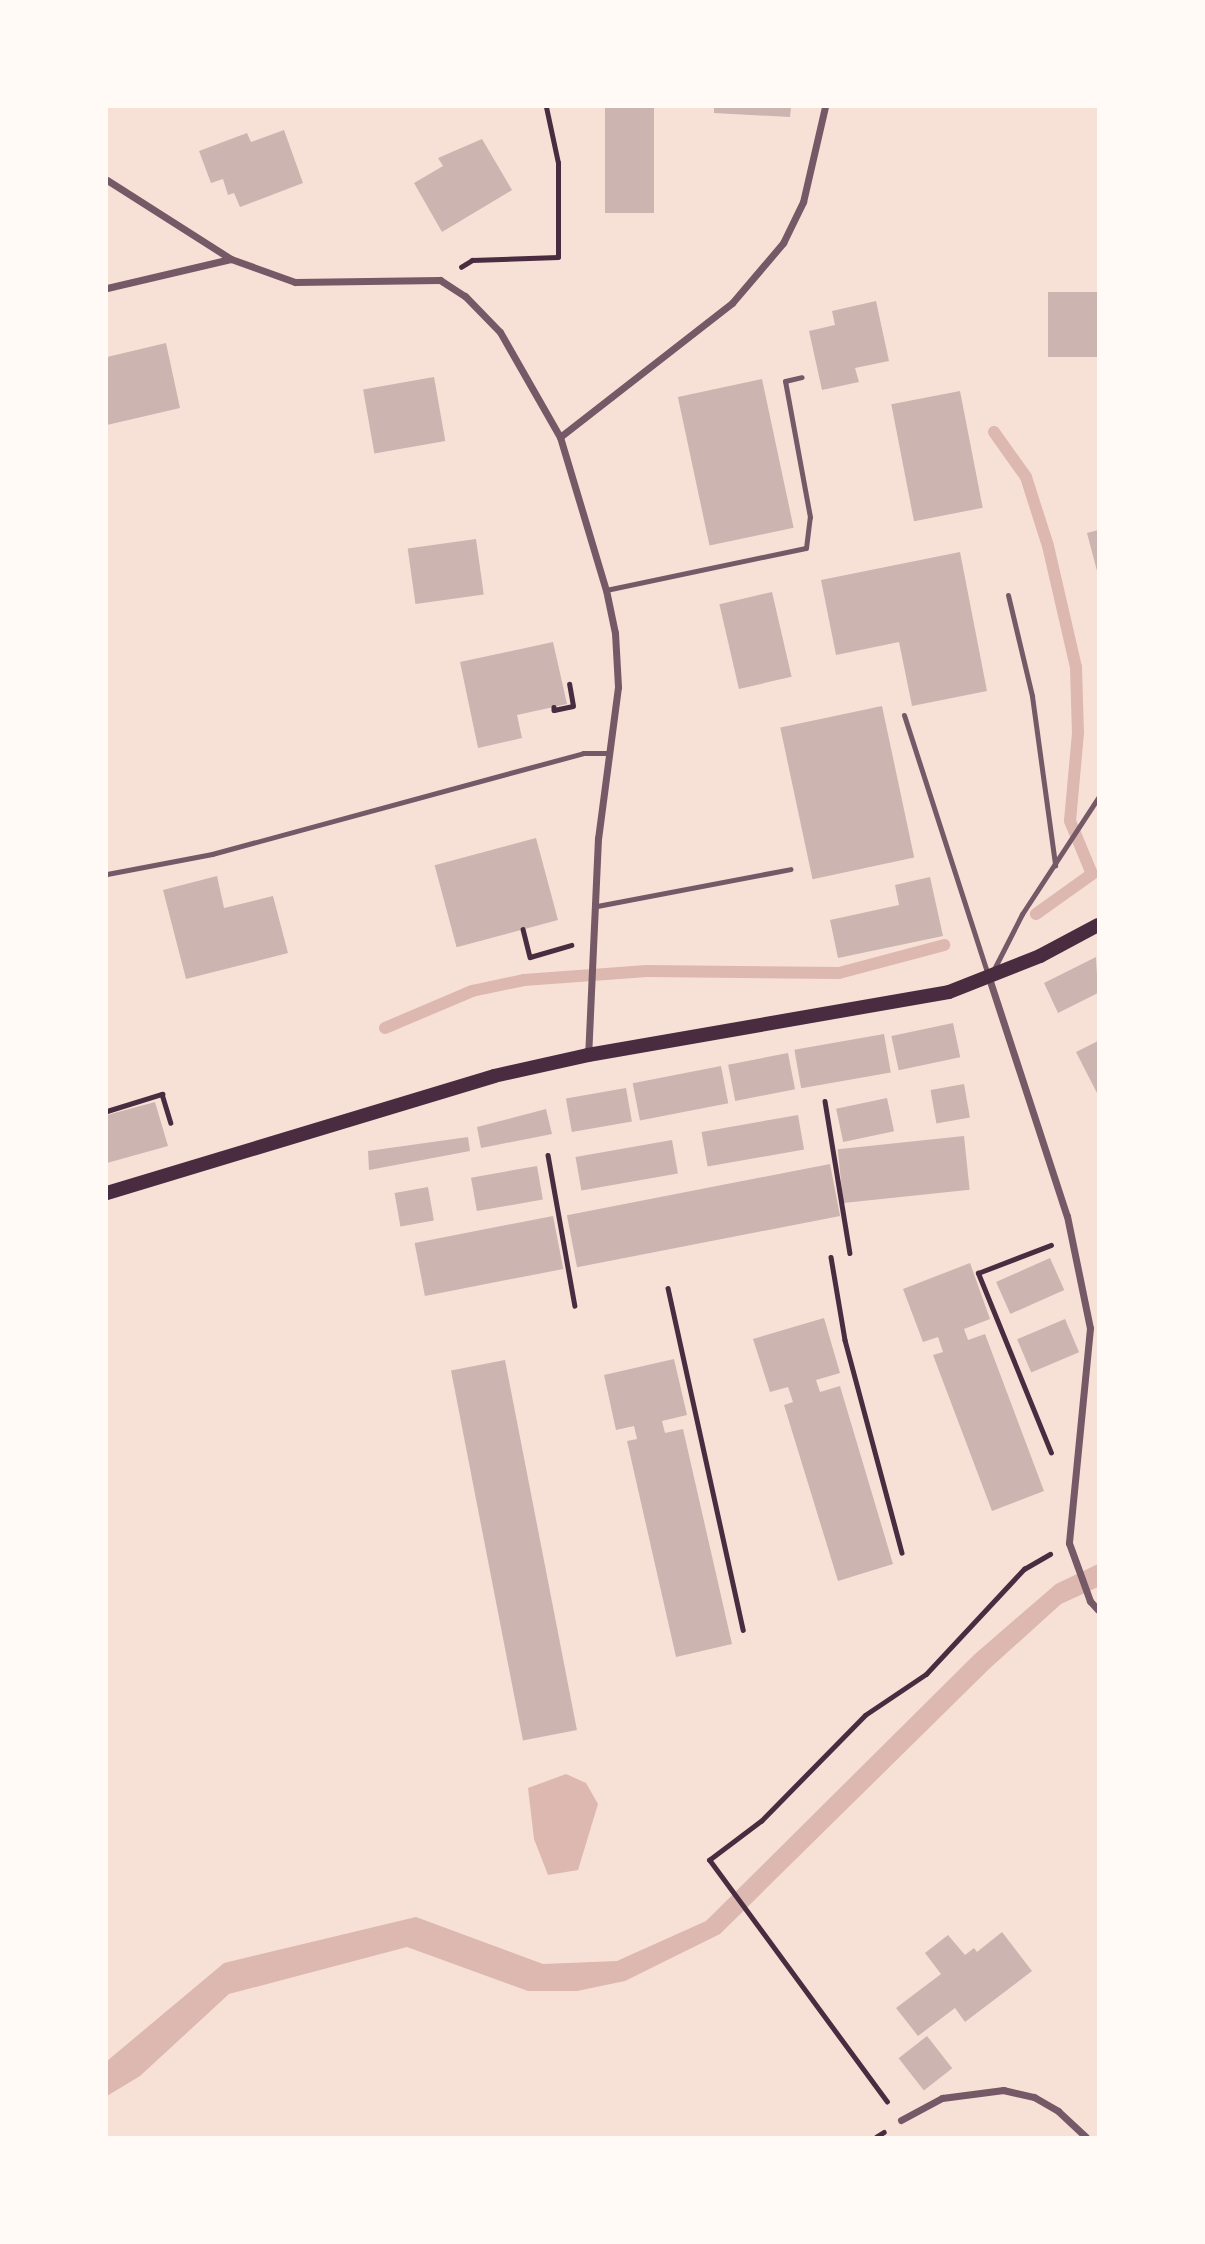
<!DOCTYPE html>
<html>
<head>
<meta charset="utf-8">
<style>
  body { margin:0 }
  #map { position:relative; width:1205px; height:2244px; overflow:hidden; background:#f7e1d7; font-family:"IBM Plex Sans",sans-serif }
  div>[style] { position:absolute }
  .water>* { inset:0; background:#dcb8b0 }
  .stream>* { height:12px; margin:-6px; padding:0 6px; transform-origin:6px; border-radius:6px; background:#dcb8b0 }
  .building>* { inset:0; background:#ccb4b1; transform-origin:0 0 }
  .path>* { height:4.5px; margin:-2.25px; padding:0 2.25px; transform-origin:2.25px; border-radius:2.25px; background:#4a2c40 }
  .service>* { height:5px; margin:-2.5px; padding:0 2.5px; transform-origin:2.5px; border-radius:2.5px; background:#755966 }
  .minor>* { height:7px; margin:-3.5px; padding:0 3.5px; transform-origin:3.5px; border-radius:3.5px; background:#755966 }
  .secondary>* { height:14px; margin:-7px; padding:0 7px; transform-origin:7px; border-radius:7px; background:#4a2c40 }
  span { translate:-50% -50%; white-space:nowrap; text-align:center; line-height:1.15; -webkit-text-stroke:5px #fffaf5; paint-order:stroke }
  .frame { position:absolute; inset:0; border:108px solid #fffaf5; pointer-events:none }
</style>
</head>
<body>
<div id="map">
  <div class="water">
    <div style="clip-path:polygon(1098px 1564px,1098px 1587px,1061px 1604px,989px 1669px,720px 1934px,625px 1981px,577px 1991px,528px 1991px,407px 1947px,229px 1994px,140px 2076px,107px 2096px,107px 2061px,224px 1963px,416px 1917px,543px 1964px,617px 1961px,706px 1921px,975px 1654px,1056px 1584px)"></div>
    <div style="clip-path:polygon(566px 1774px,586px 1783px,598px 1804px,578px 1870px,548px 1875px,534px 1839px,528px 1788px)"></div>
  </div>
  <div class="stream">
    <div style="left:994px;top:432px;width:55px;rotate:54.6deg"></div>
    <div style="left:1026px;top:477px;width:72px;rotate:72.3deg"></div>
    <div style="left:1048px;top:546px;width:124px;rotate:77deg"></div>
    <div style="left:1076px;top:667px;width:66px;rotate:88.3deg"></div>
    <div style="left:1078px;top:733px;width:88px;rotate:95.2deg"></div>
    <div style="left:1070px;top:821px;width:57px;rotate:67.5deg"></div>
    <div style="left:1092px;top:874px;width:69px;rotate:144.5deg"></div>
    <div style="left:385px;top:1028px;width:95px;rotate:-23deg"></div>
    <div style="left:472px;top:991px;width:53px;rotate:-11.9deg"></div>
    <div style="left:524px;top:980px;width:123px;rotate:-4.2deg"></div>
    <div style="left:647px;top:971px;width:192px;rotate:0.6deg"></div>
    <div style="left:839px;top:973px;width:109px;rotate:-14.9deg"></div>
  </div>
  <div class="building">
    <div style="left:605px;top:107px;width:49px;height:106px"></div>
    <div style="clip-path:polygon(714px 107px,791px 107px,790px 117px,714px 113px)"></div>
    <div style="clip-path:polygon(284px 130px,303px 183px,240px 207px,234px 193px,228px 195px,223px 179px,211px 183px,199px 151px,247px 133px,251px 142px)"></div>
    <div style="clip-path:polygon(482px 139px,512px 190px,442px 232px,414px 183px,443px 166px,438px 158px)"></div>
    <div style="left:1098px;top:292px;width:65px;height:50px;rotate:90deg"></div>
    <div style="clip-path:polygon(876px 301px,889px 361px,855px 368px,859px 382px,822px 390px,809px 331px,835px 325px,832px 311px)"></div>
    <div style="clip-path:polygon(166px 343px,180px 408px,107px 425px,107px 357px)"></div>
    <div style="left:434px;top:377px;width:65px;height:72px;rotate:80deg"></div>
    <div style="left:762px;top:379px;width:152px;height:86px;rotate:78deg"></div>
    <div style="left:960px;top:391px;width:119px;height:70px;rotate:79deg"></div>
    <div style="clip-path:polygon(1098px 530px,1098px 571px,1097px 571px,1087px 533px)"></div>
    <div style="left:476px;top:539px;width:56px;height:69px;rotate:82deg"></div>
    <div style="clip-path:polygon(960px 552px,987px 691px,912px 706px,899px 642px,836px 655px,821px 580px)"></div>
    <div style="left:772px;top:592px;width:87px;height:54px;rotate:77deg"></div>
    <div style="clip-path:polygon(553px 642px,567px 704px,517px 715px,522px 738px,478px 748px,460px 662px)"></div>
    <div style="left:882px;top:706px;width:155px;height:104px;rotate:78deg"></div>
    <div style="left:536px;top:838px;width:85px;height:105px;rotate:75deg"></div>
    <div style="clip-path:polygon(217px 876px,224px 908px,273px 896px,288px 953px,186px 979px,163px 890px)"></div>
    <div style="clip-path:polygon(930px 877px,943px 936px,838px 958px,830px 920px,899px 905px,895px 885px)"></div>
    <div style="clip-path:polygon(1096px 957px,1098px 993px,1058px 1013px,1044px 983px)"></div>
    <div style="left:953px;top:1023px;width:35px;height:63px;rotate:78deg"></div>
    <div style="left:884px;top:1034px;width:39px;height:91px;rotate:80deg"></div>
    <div style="clip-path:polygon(1098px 1041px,1098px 1095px,1076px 1052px)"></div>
    <div style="left:788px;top:1053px;width:37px;height:61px;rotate:79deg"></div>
    <div style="left:721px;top:1066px;width:38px;height:90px;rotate:79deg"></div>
    <div style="left:964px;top:1084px;width:34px;height:34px;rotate:80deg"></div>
    <div style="left:626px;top:1088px;width:34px;height:61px;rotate:80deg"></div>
    <div style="left:887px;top:1098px;width:34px;height:52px;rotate:78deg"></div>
    <div style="clip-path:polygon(155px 1102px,168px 1146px,107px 1163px,107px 1115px)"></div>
    <div style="clip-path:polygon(546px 1109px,552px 1134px,481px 1148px,477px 1127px)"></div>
    <div style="left:798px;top:1115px;width:35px;height:98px;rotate:80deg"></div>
    <div style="left:964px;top:1136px;width:54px;height:127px;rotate:84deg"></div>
    <div style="clip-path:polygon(468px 1137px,470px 1151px,369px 1170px,368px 1151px)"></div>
    <div style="left:672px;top:1140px;width:34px;height:98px;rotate:80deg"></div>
    <div style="left:830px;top:1164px;width:53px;height:268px;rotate:79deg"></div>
    <div style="left:537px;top:1166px;width:34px;height:67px;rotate:80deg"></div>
    <div style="left:428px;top:1187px;width:34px;height:34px;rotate:80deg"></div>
    <div style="left:553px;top:1216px;width:54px;height:141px;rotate:79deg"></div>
    <div style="left:1050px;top:1258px;width:35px;height:59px;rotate:66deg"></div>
    <div style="clip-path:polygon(970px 1263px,990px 1319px,964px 1329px,968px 1340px,985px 1334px,1044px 1491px,992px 1511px,933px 1355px,943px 1352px,938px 1337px,923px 1342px,903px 1289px)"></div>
    <div style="clip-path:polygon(824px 1318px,840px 1373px,816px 1380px,820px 1392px,840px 1386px,893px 1564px,838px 1581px,784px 1405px,793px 1402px,788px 1387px,770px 1392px,753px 1339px)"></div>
    <div style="left:1065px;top:1319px;width:36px;height:52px;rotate:67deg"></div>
    <div style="clip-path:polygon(674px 1359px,687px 1415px,662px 1421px,665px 1433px,683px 1429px,732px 1644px,676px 1657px,627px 1441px,637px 1439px,634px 1426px,616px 1430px,604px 1375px)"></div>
    <div style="left:505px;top:1360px;width:377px;height:55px;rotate:79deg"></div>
    <div style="clip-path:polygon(1002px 1932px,1032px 1971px,965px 2022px,955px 2008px,918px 2036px,896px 2008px,941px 1974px,925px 1953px,948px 1935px,965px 1955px,974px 1948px,977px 1952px)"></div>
    <div style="left:927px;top:2036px;width:41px;height:36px;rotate:52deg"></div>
  </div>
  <div class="path">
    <div style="left:461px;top:267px;width:13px;rotate:-32deg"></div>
    <div style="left:472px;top:260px;width:86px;rotate:-2deg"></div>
    <div style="left:558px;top:257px;width:94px;rotate:-90deg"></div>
    <div style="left:558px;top:163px;width:57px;rotate:-102.1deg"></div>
    <div style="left:554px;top:707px;width:3px;rotate:90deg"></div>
    <div style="left:554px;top:710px;width:19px;rotate:-12deg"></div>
    <div style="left:573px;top:706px;width:22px;rotate:-100deg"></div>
    <div style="left:523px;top:929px;width:29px;rotate:76deg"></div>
    <div style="left:530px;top:957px;width:43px;rotate:-16.3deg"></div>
    <div style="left:825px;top:1101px;width:154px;rotate:80.7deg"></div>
    <div style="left:107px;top:1111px;width:58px;rotate:-17.2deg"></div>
    <div style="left:162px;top:1094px;width:30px;rotate:73deg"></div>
    <div style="left:548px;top:1155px;width:153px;rotate:79.9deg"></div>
    <div style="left:831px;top:1257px;width:84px;rotate:80.4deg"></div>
    <div style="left:845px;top:1340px;width:220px;rotate:75deg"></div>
    <div style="left:668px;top:1288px;width:350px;rotate:77.6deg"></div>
    <div style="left:1051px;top:1453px;width:194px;rotate:-112.1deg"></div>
    <div style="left:978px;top:1273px;width:78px;rotate:-21deg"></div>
    <div style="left:887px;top:2102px;width:300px;rotate:-126.3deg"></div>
    <div style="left:709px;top:1860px;width:65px;rotate:-36.9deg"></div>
    <div style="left:761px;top:1821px;width:148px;rotate:-45.5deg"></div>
    <div style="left:865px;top:1715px;width:73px;rotate:-33.9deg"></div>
    <div style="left:926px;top:1674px;width:144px;rotate:-47deg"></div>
    <div style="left:1024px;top:1569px;width:30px;rotate:-30deg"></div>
    <div style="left:876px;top:2137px;width:9px;rotate:-32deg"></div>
  </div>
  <div class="service">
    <div style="left:606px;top:590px;width:204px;rotate:-11.9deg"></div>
    <div style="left:806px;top:548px;width:31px;rotate:-83deg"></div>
    <div style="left:810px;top:517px;width:138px;rotate:-100.4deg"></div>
    <div style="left:785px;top:381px;width:17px;rotate:-13deg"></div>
    <div style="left:1008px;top:595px;width:104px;rotate:76.6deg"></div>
    <div style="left:1032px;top:696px;width:171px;rotate:82.2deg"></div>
    <div style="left:904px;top:715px;width:273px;rotate:72.1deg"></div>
    <div style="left:107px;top:874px;width:107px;rotate:-10.8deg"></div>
    <div style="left:212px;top:854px;width:385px;rotate:-15.2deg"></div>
    <div style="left:583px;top:753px;width:26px"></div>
    <div style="left:597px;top:906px;width:197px;rotate:-10.8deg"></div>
    <div style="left:993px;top:971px;width:64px;rotate:-63deg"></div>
    <div style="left:1022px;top:914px;width:139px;rotate:-56.8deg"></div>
  </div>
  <div class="minor">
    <div style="left:107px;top:180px;width:147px;rotate:32.5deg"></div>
    <div style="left:231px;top:259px;width:68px;rotate:19.8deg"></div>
    <div style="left:295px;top:282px;width:145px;rotate:-0.8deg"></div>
    <div style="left:440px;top:280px;width:30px;rotate:33deg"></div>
    <div style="left:465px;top:296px;width:50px;rotate:45.8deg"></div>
    <div style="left:500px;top:332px;width:121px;rotate:60.3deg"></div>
    <div style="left:560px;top:437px;width:160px;rotate:73.3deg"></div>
    <div style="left:606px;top:590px;width:44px;rotate:78.2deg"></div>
    <div style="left:615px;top:633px;width:54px;rotate:86.8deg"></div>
    <div style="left:618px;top:687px;width:152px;rotate:97.5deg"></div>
    <div style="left:598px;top:838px;width:217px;rotate:92.6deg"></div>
    <div style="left:107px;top:288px;width:127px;rotate:-13.2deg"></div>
    <div style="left:560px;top:437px;width:218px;rotate:-37.9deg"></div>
    <div style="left:732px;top:303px;width:79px;rotate:-49.6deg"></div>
    <div style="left:783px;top:243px;width:46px;rotate:-64deg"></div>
    <div style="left:803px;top:202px;width:98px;rotate:-77deg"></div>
    <div style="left:989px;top:978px;width:250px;rotate:71.9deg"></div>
    <div style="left:1067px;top:1216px;width:114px;rotate:78.4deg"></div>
    <div style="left:1090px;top:1328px;width:216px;rotate:95.6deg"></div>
    <div style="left:1069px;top:1543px;width:62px;rotate:70.1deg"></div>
    <div style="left:1090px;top:1601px;width:12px;rotate:48deg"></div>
    <div style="left:901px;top:2120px;width:47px;rotate:-28.2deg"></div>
    <div style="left:942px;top:2098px;width:62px;rotate:-7.5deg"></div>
    <div style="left:1003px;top:2090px;width:32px;rotate:13deg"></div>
    <div style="left:1034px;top:2097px;width:28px;rotate:30deg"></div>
    <div style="left:1058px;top:2111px;width:38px;rotate:43deg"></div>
  </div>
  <div class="secondary">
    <div style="left:107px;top:1193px;width:404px;rotate:-16.8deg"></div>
    <div style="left:494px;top:1076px;width:96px;rotate:-12.6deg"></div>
    <div style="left:588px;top:1055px;width:366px;rotate:-9.9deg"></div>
    <div style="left:949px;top:992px;width:98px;rotate:-21.6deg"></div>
    <div style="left:1040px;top:956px;width:66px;rotate:-28.1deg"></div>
  </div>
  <div class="frame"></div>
</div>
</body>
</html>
